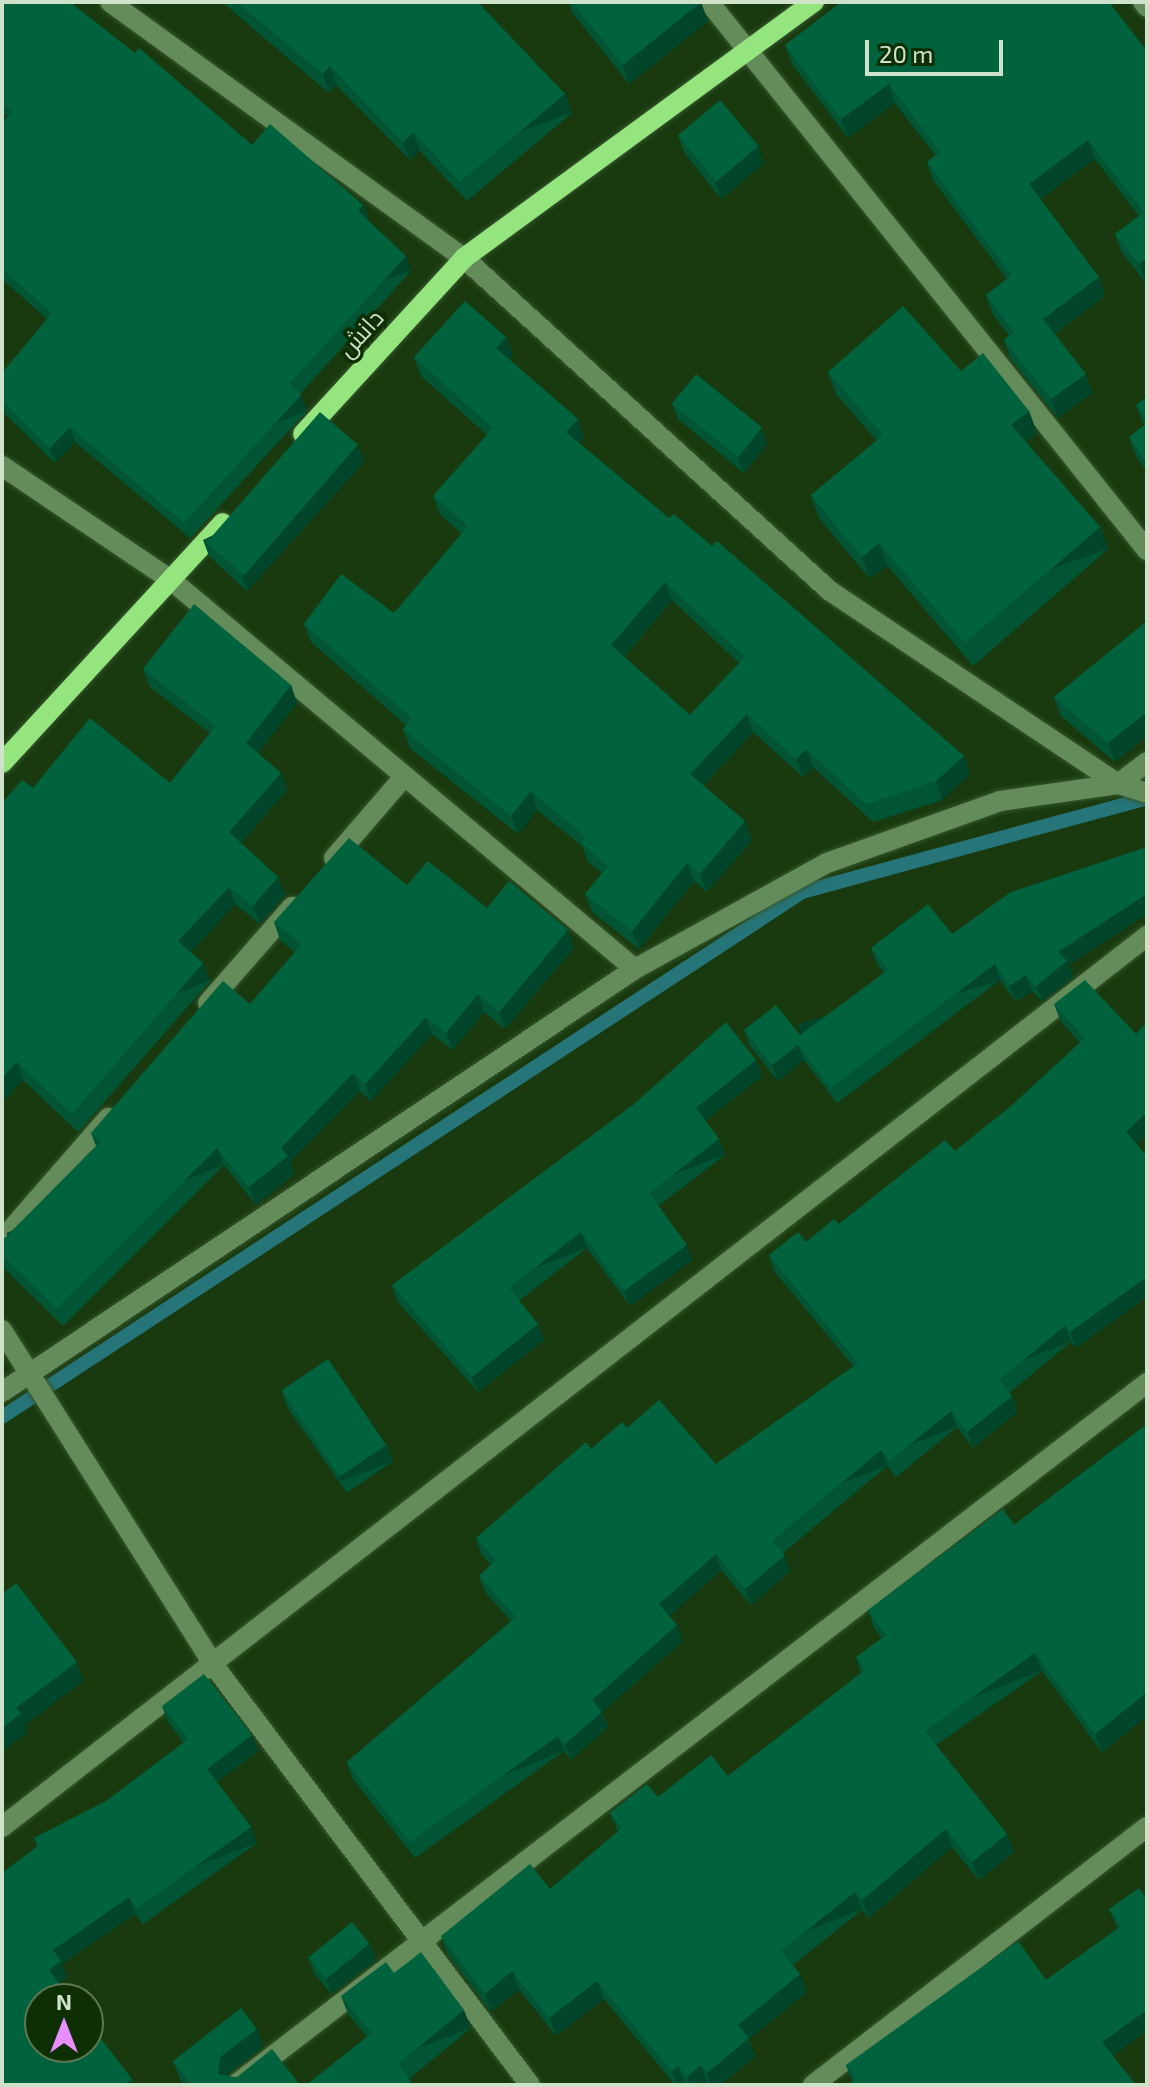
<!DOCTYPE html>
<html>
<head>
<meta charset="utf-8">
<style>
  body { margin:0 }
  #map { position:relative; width:1149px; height:2087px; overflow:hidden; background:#193a0f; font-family:"Exo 2",Cairo,sans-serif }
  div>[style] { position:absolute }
  .stream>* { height:14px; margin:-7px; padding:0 7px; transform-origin:7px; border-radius:7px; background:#267579 }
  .roads { filter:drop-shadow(0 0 2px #36552d) drop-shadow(0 0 2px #36552d) }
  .minor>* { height:20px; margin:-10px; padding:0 10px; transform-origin:10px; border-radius:10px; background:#648b5a }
  .major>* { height:20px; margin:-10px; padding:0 10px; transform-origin:10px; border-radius:10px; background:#95e57f }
  .wall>* { inset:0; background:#015535 }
  .shaded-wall>* { inset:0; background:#01452b; transform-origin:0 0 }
  .building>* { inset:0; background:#01633e; transform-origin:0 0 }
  span { translate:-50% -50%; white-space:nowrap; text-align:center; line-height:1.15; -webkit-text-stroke:7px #0e2f04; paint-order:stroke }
  .street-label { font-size:24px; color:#cfe3ca }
  .frame { position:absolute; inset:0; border:4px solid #cfe3ca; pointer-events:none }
  .north { position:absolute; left:24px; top:1983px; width:80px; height:80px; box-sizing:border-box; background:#0e2f04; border:2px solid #5b7753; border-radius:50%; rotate:0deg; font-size:22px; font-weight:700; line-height:32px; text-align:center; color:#cfe3ca }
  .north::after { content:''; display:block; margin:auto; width:28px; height:36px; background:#e88eff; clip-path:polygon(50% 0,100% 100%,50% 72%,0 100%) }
  .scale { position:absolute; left:865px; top:40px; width:138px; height:36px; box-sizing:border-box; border:4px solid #cfe3ca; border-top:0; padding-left:10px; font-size:24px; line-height:28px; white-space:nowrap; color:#cfe3ca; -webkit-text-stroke:6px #0e2f04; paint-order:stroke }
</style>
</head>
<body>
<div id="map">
  <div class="stream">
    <div style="left:2px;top:1417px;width:957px;rotate:-33.27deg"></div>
    <div style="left:802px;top:892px;width:358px;rotate:-15.2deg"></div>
  </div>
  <div class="roads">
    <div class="minor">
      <div style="left:110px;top:2px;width:437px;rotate:35.9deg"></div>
      <div style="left:464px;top:258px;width:495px;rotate:42.3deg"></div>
      <div style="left:830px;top:591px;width:347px;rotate:33.8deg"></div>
      <div style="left:1118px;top:784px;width:30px;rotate:17deg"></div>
      <div style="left:709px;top:2px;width:702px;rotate:51.37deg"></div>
      <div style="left:1143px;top:2px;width:6px;rotate:51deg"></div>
      <div style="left:2px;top:466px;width:204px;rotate:34deg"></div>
      <div style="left:171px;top:580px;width:605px;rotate:39.98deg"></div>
      <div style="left:334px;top:858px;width:107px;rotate:-49.2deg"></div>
      <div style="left:208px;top:1003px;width:128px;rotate:-48.8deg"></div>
      <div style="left:2px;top:1240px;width:162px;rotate:-49deg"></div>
      <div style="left:2px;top:1330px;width:399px;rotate:57.7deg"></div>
      <div style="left:215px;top:1667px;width:523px;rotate:53deg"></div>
      <div style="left:2px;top:1392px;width:761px;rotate:-33.75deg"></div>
      <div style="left:635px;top:969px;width:219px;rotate:-28.9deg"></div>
      <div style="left:827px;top:863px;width:184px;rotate:-19.7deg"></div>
      <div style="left:1000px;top:801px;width:119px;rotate:-8.2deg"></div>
      <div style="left:1118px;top:784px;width:36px;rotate:-37deg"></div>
      <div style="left:2px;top:1827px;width:1451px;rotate:-37.89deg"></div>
      <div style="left:235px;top:2085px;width:1151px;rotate:-37.59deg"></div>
      <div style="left:813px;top:2085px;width:422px;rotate:-37.7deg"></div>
    </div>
    <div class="major">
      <div style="left:303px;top:434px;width:239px;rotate:-47.5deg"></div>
      <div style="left:464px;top:258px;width:434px;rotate:-36.2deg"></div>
      <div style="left:2px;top:763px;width:326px;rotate:-47.4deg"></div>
    </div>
  </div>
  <div class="wall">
    <div style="clip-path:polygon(2px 2px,252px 145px,363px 205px,369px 220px,368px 221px,411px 271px,300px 394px,307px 411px,190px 538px,75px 442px,55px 463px,2px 411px,2px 373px,47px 319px,2px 279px,2px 123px,7px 117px,2px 113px)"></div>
    <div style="clip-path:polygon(222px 2px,478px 2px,565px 94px,572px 113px,467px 201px,420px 151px,410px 160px,336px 85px,329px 93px)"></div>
    <div style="clip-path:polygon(569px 2px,700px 2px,708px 21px,629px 84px,572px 12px)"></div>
    <div style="clip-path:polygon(785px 45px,1147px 51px,1146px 283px,1122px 253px,1115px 234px,1139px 216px,1095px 159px,1040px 199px,1099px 277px,1105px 296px,1055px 334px,1092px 393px,1058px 418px,1011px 359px,1004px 340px,1009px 336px,993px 314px,986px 295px,1007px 279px,933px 180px,927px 162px,935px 155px,895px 103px,848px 138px,792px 64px)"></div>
    <div style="clip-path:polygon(678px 136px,758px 146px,764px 163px,721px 199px,684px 152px)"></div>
    <div style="clip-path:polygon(evenodd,506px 337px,513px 356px,509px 359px,578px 419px,584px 437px,579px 443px,669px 518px,964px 756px,970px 774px,942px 800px,873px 822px,813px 767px,803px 777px,753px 732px,703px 786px,752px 840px,707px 892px,694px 881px,639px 949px,592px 912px,585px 894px,602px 873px,588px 862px,582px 846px,537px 810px,518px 834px,410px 748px,403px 729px,406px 725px,311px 642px,304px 624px,394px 613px,462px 534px,440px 514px,433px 496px,487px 435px,421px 376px,414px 357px,506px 337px,672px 600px,739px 663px,690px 715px,624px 657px,672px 600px)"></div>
    <div style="clip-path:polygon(961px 371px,1029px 411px,1037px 433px,1026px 442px,1100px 527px,1108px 549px,973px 666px,887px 565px,870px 579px,819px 518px,811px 495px,877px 441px,836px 394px,828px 372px)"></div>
    <div style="clip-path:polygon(1147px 397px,1147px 472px,1136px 456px,1129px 437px,1144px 425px,1136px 405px)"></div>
    <div style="clip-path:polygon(672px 403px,767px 444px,744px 473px,678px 419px)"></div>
    <div style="clip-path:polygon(364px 462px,247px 591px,209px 556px,203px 540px)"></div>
    <div style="clip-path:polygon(1147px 621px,1147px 736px,1115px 762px,1061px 716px,1054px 697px)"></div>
    <div style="clip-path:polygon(143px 669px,291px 685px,297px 703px,258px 753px,281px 773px,287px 790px,241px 843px,278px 877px,285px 895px,260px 924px,235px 904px,191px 952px,203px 963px,210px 981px,78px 1132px,23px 1080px,2px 1103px,33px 788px,170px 783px,210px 733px,150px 687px)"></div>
    <div style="clip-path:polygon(407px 885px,487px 908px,574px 948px,505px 1029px,484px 1012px,453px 1050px,432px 1034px,371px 1101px,360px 1091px,290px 1162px,294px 1174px,256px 1205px,224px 1165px,63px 1326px,2px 1266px,2px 1241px,96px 1146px,91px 1133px,250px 1004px,295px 952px,280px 940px,274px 922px)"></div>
    <div style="clip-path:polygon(952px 934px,1069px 965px,1073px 977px,1042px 1001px,1032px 991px,1016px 1002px,1000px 980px,837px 1103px,804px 1060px,778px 1081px,750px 1046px,744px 1030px,800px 1035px,884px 973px,877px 964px,871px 948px)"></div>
    <div style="clip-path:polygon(1054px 1004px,1136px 1034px,1147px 1022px,1147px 1134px,1136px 1144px,1076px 1348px,1071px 1342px,1009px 1393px,1012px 1396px,1017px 1412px,973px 1448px,957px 1427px,896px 1477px,887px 1466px,783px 1553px,790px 1571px,751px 1605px,721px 1570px,669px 1616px,677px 1625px,683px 1641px,602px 1712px,608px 1727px,571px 1760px,564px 1751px,415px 1858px,352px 1778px,347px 1762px,511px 1621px,485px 1592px,479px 1576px,491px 1565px,481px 1554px,476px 1538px,591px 1449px,627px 1428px,716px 1464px,854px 1367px,774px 1271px,769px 1255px,806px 1242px,839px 1224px,955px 1151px,1010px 1107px,1080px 1043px,1060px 1020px)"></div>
    <div style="clip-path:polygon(756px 1060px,762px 1076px,705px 1121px,719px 1139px,725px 1155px,658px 1206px,692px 1260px,630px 1306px,587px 1248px,519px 1301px,538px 1324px,544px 1340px,478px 1392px,397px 1301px,392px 1285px)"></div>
    <div style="clip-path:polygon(282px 1391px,393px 1461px,347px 1493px,287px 1407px)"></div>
    <div style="clip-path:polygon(1147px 1424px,1147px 1716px,1102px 1752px,1042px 1671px,936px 1745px,1007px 1834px,1014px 1852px,979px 1880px,952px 1847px,869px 1918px,862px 1910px,793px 1965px,807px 1992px,749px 2039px,755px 2056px,721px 2085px,709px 2085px,708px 2083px,705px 2085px,684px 2084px,675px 2085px,604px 1999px,556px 2036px,519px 1989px,491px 2012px,448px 1954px,441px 1936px,550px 1889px,618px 1832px,610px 1813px,728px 1776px,861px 1673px,856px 1657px,882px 1638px,874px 1628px,868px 1610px,1014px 1525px)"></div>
    <div style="clip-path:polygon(162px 1706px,252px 1735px,258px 1751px,217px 1782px,251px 1827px,257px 1843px,143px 1924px,135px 1914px,62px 1964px,67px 1977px,59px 1983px,2px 2085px,37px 1847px,34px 1838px,106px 1801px,184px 1743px,168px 1722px)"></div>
    <div style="clip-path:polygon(1147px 1899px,1147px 2031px,1113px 2055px,852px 2081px,846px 2065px,1046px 1980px,1118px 1929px,1109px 1909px)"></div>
    <div style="clip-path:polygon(308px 1957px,376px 1960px,331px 1994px,314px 1973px)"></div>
    <div style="clip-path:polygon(394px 1973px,471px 2028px,409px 2079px,367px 2037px,348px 2014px,341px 1996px)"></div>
    <div style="clip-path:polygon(257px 2029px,263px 2047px,226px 2076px,300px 2085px,184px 2085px,180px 2079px,173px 2061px)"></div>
  </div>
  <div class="shaded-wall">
    <div style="clip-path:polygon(701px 2px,708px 21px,629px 84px,623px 65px)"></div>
    <div style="clip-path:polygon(330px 66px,336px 85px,329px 93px,323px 74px)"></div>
    <div style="clip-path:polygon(889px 84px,895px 103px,848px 138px,841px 119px)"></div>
    <div style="left:565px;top:94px;width:20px;height:137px;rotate:70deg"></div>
    <div style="clip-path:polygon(413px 132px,420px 151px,410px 160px,403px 142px)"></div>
    <div style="clip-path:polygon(1088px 140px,1095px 159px,1035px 202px,1029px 184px)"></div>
    <div style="clip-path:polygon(758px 146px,764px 163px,721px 199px,715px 182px)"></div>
    <div style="clip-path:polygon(363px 205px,369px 220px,363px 227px,358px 211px)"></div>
    <div style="left:406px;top:256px;width:16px;height:173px;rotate:72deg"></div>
    <div style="clip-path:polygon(1147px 258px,1147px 282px,1146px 283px,1139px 264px)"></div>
    <div style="clip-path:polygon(1099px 277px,1105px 296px,1050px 337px,1043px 319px)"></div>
    <div style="clip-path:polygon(506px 337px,513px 356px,503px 366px,496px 348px)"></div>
    <div style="clip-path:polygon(1086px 374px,1092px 393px,1058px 418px,1051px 399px)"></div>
    <div style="left:301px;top:395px;width:17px;height:173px;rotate:69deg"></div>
    <div style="clip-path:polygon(1029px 411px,1037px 433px,1019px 447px,1011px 425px)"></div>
    <div style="clip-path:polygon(578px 419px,584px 437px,573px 450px,566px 432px)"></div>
    <div style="clip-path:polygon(70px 427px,75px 442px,55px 463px,50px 448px)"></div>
    <div style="clip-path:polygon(762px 428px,767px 444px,744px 473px,738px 457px)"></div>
    <div style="clip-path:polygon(358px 445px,364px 462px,247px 591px,242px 575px)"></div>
    <div style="left:1100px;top:527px;width:23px;height:178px;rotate:70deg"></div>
    <div style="clip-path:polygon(879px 543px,887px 565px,870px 579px,862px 557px)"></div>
    <div style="clip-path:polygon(665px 582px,672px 600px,617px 664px,611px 645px)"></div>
    <div style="clip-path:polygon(291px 685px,297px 703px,252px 760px,246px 743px)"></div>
    <div style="clip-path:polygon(1147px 712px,1147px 736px,1115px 762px,1108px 743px)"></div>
    <div style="clip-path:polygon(747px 714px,753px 732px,696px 793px,690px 774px)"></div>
    <div style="clip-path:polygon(806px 749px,813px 767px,803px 777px,796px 759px)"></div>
    <div style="clip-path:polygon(964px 756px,970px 774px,942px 800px,936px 781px)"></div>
    <div style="clip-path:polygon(281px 773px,287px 790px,235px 850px,229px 832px)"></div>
    <div style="clip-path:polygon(531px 791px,537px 810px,518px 834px,511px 816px)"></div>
    <div style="clip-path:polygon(745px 821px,752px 840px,707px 892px,700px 874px)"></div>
    <div style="clip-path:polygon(687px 863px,694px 881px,639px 949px,632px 931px)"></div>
    <div style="clip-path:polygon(278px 877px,285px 895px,260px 924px,253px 906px)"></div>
    <div style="clip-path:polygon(229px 887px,235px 904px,185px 959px,178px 941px)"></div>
    <div style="clip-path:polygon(1147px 894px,1147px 914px,1069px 965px,1073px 977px,1042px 1001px,1036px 986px,1058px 952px)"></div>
    <div style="clip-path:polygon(568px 930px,574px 948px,505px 1029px,499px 1012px)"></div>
    <div style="left:203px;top:963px;width:19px;height:200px;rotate:69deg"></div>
    <div style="left:995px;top:964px;width:17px;height:206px;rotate:73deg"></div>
    <div style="clip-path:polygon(1026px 975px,1032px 991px,1016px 1002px,1010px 986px)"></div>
    <div style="clip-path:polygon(478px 994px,484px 1012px,453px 1050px,446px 1033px)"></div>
    <div style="clip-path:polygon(426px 1017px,432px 1034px,371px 1101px,365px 1084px)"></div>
    <div style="clip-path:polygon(798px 1045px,804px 1060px,778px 1081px,772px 1065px)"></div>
    <div style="clip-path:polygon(756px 1060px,762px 1076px,701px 1124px,696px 1108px)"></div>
    <div style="clip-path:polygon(17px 1062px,23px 1080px,2px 1103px,2px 1078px)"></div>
    <div style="clip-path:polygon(353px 1073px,360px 1091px,290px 1162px,294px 1174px,256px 1205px,249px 1187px,281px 1148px)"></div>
    <div style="clip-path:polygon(1147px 1112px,1147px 1134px,1132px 1148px,1126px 1132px)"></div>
    <div style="left:719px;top:1139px;width:17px;height:88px;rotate:69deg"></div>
    <div style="left:217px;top:1148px;width:18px;height:227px;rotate:68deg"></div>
    <div style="left:581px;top:1232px;width:17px;height:91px;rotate:69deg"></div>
    <div style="clip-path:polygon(687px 1245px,692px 1260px,630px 1306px,624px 1291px)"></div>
    <div style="clip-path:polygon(1147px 1277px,1147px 1297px,1076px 1348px,1070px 1332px)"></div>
    <div style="clip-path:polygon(538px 1324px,544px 1340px,478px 1392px,472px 1377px)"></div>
    <div style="left:1065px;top:1326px;width:17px;height:85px;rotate:69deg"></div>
    <div style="clip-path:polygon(1012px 1396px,1017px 1412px,973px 1448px,967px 1432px)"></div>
    <div style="left:951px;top:1411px;width:17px;height:79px;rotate:69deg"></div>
    <div style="left:387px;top:1445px;width:17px;height:56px;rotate:69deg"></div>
    <div style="left:881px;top:1450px;width:17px;height:142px;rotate:69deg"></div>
    <div style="clip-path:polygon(716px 1554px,721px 1570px,665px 1620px,659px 1604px)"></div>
    <div style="clip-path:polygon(785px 1555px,790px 1571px,751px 1605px,745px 1589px)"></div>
    <div style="clip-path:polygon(677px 1625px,683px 1641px,602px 1712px,608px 1727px,571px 1760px,565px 1744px,592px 1700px)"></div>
    <div style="left:1035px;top:1653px;width:19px;height:135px;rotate:69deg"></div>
    <div style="clip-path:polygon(77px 1662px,83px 1681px,25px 1725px,27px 1733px,2px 1752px,2px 1728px,16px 1708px)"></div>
    <div style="clip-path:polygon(1147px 1692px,1147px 1716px,1102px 1752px,1095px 1734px)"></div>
    <div style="clip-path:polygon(252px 1735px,258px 1751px,213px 1785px,207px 1769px)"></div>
    <div style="left:558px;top:1736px;width:16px;height:182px;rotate:68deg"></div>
    <div style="left:251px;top:1827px;width:17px;height:140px;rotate:69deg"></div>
    <div style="clip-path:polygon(946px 1829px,952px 1847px,869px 1918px,862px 1900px)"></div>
    <div style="clip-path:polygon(1007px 1834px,1014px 1852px,979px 1880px,972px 1862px)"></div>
    <div style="left:855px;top:1892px;width:19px;height:95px;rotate:69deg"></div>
    <div style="clip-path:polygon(129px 1897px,135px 1914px,62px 1964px,67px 1977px,54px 1986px,49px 1970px,53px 1950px)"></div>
    <div style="clip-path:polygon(370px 1944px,376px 1960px,331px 1994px,326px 1978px)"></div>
    <div style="clip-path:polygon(512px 1971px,519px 1989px,491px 2012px,485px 1994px)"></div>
    <div style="clip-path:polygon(800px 1974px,807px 1992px,749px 2039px,755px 2056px,721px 2085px,711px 2085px,707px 2073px,738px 2025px)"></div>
    <div style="clip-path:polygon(597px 1981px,604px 1999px,556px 2036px,549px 2018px)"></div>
    <div style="left:464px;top:2010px;width:19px;height:85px;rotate:69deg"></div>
    <div style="clip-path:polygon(1147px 2010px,1147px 2031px,1108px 2059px,1102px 2042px)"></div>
    <div style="clip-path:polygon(257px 2029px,263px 2047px,227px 2075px,218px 2074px,220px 2057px)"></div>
    <div style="clip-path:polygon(701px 2065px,708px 2083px,705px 2085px,690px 2085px,687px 2077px)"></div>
    <div style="clip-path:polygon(678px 2066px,684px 2084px,683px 2085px,677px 2085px,672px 2071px)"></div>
    <div style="clip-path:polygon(132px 2079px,134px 2085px,125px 2085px)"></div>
  </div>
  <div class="building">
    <div style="clip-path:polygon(2px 2px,70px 2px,135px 53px,139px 48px,252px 145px,270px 124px,363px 205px,358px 211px,406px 256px,289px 384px,301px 395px,184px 523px,70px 427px,50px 448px,2px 401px,2px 373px,52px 313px,2px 269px,2px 123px,12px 112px,2px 102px)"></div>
    <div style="clip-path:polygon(237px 2px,477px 2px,565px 94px,460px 182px,413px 132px,403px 142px,330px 66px,323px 74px)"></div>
    <div style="clip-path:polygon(572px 2px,701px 2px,623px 65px)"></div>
    <div style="clip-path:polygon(841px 2px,1109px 2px,1147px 51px,1147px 258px,1139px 264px,1115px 234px,1144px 212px,1088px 140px,1029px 184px,1099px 277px,1043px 319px,1086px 374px,1051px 399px,1004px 340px,1014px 332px,986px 295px,1012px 275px,927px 162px,940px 152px,889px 84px,841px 119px,785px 45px)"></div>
    <div style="left:720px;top:100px;width:60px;height:55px;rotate:50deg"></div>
    <div style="clip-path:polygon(evenodd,465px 301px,506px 337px,496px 348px,578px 419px,566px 432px,669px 518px,674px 514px,712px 546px,717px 541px,964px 756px,936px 781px,866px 804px,806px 749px,796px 759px,747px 714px,690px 774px,745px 821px,700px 874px,687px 863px,632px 931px,585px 894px,608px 866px,581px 843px,586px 837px,531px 791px,511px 816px,403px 729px,412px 718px,304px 624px,341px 574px,394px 613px,468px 526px,433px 496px,493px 428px,414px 357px,465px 301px,665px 582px,745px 657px,690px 715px,611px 645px,665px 582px)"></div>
    <div style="clip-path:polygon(903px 306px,961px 371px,983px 353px,1029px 411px,1011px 425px,1100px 527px,965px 643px,879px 543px,862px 557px,811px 495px,883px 435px,828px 372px)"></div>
    <div style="left:696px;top:374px;width:85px;height:38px;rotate:39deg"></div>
    <div style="clip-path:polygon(1147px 397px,1147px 420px,1136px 405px)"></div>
    <div style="left:320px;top:412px;width:50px;height:173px;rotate:41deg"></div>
    <div style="clip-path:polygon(1147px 423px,1147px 463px,1129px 437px)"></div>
    <div style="clip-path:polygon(194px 604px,291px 685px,246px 743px,281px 773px,229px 832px,278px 877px,253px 906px,229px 887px,178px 941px,203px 963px,72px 1114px,17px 1062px,2px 1078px,2px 803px,22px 780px,33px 788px,90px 718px,170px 783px,216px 726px,143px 669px)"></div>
    <div style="clip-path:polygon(1147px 621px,1147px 712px,1108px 743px,1054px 697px)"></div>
    <div style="clip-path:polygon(349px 838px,407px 885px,428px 861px,487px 908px,509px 881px,568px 930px,499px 1012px,478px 994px,446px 1033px,426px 1017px,365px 1084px,353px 1073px,281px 1148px,288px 1156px,249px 1187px,217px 1148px,57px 1309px,2px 1255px,2px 1241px,101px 1142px,91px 1133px,223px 981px,250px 1004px,302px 944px,274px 922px)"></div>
    <div style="clip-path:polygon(1147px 847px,1147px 894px,1058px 952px,1067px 961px,1036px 986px,1026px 975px,1010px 986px,995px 964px,831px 1088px,798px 1045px,772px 1065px,744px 1030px,776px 1005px,800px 1035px,888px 970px,871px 948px,928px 904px,952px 934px,1011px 892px)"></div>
    <div style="clip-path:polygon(1085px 980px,1136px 1034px,1147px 1022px,1147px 1112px,1126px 1132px,1147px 1156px,1147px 1277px,1070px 1332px,1065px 1326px,999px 1380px,1012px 1396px,967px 1432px,951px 1411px,890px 1461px,881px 1450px,772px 1541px,785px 1555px,745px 1589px,716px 1554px,659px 1604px,677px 1625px,592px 1700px,602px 1712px,565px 1744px,558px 1736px,410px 1842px,347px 1762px,516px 1617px,479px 1576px,496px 1560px,476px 1538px,586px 1442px,591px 1449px,622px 1422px,627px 1428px,659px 1400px,716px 1464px,858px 1363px,769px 1255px,798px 1232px,806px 1242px,834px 1219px,839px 1224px,945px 1140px,955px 1151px,1010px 1107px,1085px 1038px,1054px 1004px)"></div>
    <div style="clip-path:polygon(726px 1022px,756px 1060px,696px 1108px,719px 1139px,649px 1193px,687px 1245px,624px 1291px,581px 1232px,509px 1288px,538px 1324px,472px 1377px,392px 1285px,634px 1104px)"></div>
    <div style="left:328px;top:1359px;width:104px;height:56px;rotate:56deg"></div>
    <div style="clip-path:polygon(1147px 1424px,1147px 1692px,1095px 1734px,1035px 1653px,925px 1731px,1007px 1834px,972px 1862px,946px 1829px,862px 1900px,855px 1892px,781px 1951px,800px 1974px,738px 2025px,749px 2038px,707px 2073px,701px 2065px,687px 2077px,678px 2066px,672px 2071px,597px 1981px,549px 2018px,512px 1971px,485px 1994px,441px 1936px,530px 1864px,550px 1889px,622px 1828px,610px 1813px,647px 1784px,658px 1797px,711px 1755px,728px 1776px,865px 1670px,856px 1657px,886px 1635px,868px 1610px,1003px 1509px,1014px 1525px)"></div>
    <div style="clip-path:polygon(16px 1583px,77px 1662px,16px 1708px,21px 1714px,2px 1728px,2px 1594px)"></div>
    <div style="clip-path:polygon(204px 1674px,252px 1735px,207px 1769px,251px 1827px,137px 1908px,129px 1897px,53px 1950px,61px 1961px,49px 1970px,71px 1999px,40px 1999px,40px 2047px,88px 2047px,88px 2022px,132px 2079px,125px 2085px,2px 2085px,2px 1873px,39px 1845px,34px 1838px,106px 1801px,188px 1739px,162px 1706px)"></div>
    <div style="clip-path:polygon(1139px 1888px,1147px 1899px,1147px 2010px,1102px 2042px,1136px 2085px,846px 2085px,856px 2079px,846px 2065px,1018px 1941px,1046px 1980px,1121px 1926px,1109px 1909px)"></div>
    <div style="left:352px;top:1922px;width:28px;height:56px;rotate:51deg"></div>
    <div style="clip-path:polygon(421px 1952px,464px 2010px,398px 2064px,413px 2085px,306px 2085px,372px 2033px,341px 1996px,386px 1962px,394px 1973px)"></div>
    <div style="clip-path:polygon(241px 2008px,257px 2029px,220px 2057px,218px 2074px,236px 2078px,272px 2049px,300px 2085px,192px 2085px,173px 2061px)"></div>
  </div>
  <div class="street-label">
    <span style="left:360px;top:333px;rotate:-48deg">دانش</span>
  </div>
  <div class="frame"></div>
  <div class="north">N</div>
  <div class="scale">20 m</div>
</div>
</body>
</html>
